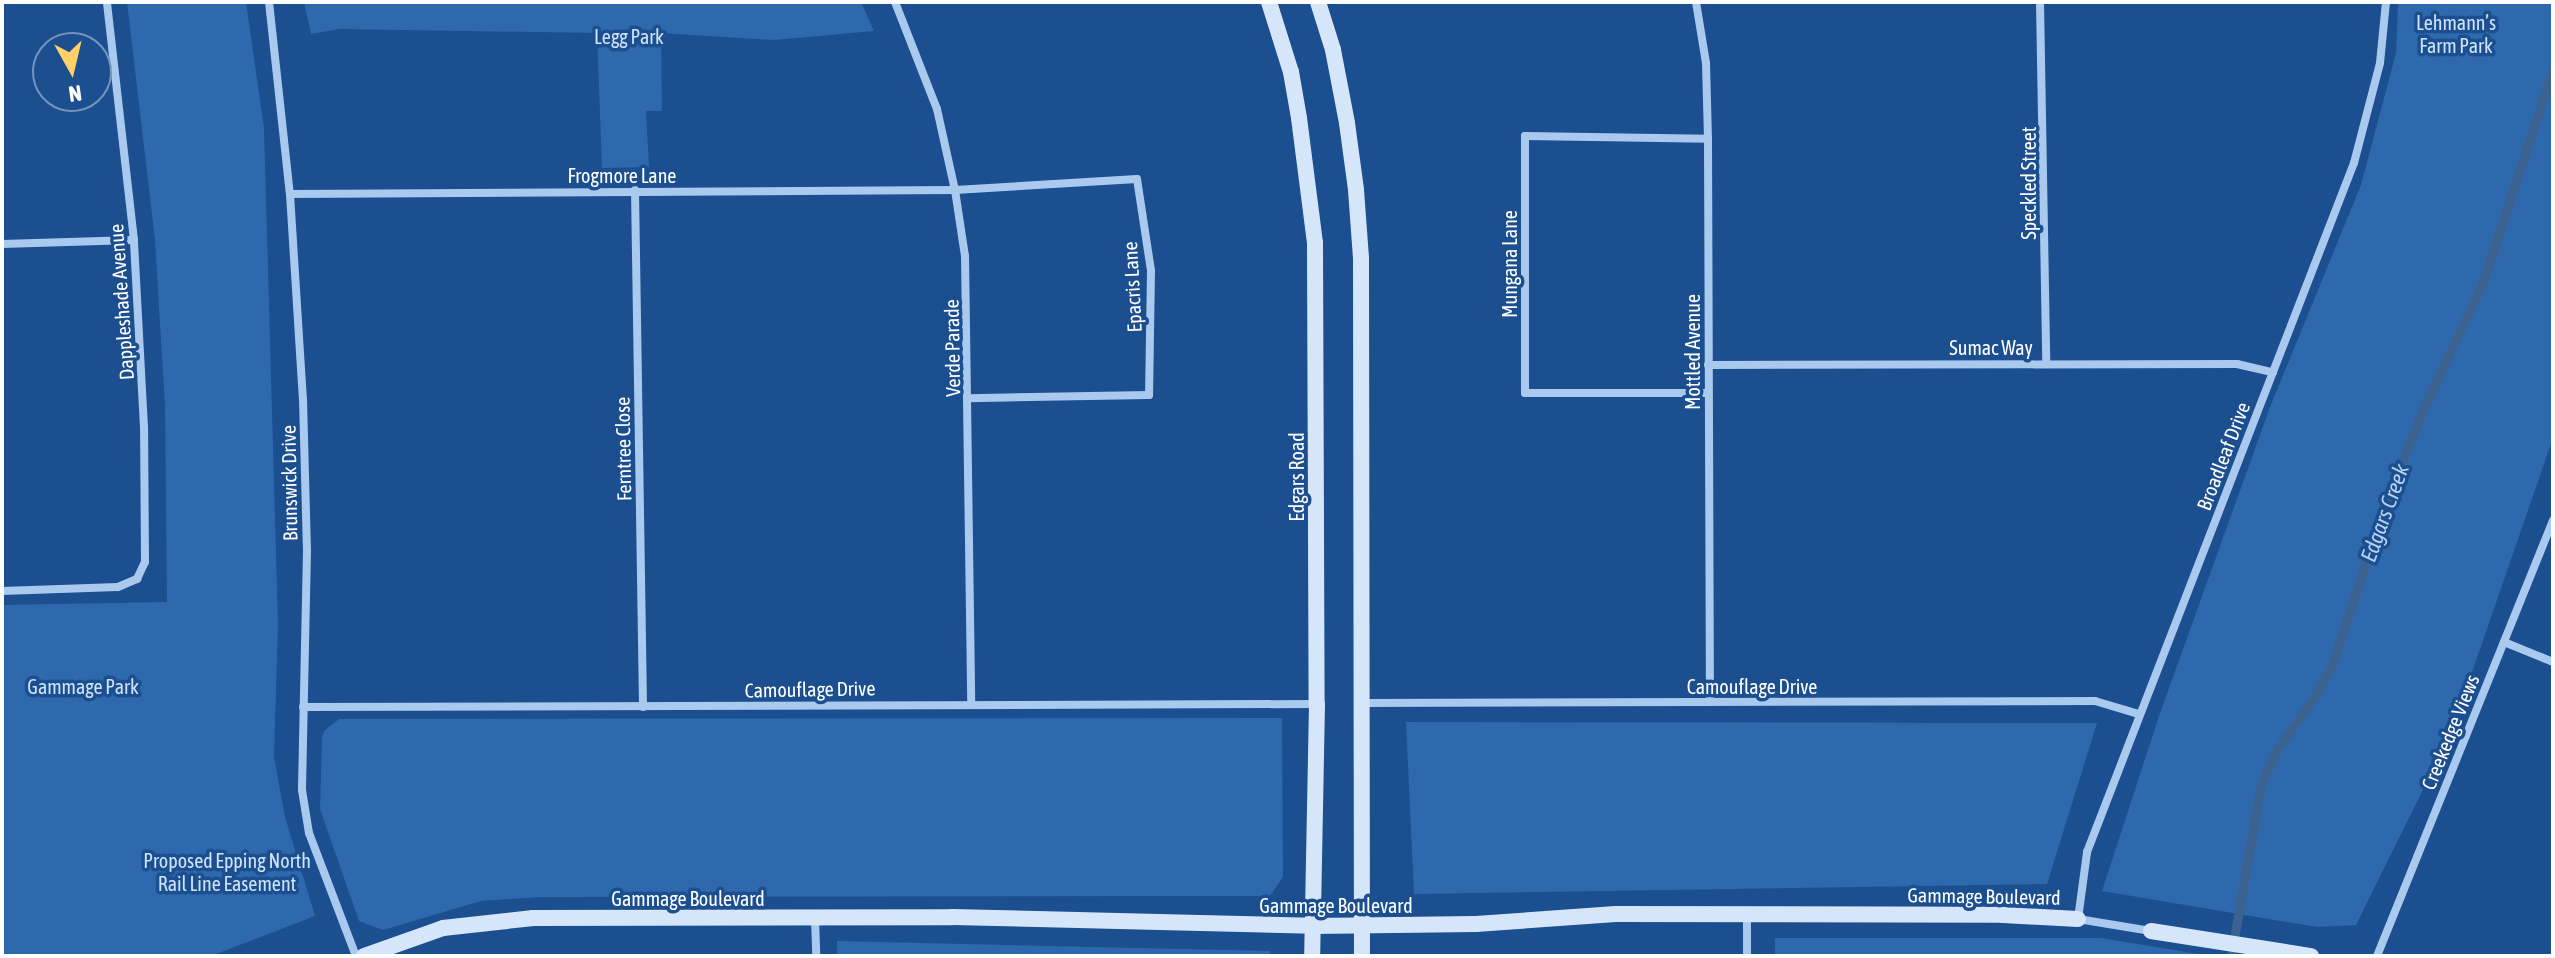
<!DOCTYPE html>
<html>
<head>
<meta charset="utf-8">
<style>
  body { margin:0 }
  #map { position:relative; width:2555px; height:958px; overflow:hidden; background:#1b4f8f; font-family:"Asap Condensed",sans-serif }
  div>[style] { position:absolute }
  .green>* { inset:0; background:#2e69ad }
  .stream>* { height:9px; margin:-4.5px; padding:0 4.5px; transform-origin:4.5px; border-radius:4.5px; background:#3c6290 }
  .street>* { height:8px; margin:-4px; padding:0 4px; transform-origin:4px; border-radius:4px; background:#a9c9ee }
  .secondary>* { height:16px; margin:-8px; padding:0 8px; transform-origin:8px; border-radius:8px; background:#d6e6fa }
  span { translate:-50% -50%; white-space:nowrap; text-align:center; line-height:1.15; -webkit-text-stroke:7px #1b4f8f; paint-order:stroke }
  .park-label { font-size:20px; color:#cfe3fa }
  .street-label { font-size:20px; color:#fff }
  .water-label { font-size:22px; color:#b5d3f5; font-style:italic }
  .frame { position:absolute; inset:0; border:4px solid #fff; pointer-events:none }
  .north { position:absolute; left:32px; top:32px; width:80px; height:80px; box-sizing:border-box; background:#1b4f8f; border:2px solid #7695bc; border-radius:50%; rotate:172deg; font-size:22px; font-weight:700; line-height:32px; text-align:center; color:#fff }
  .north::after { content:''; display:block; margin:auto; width:28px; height:36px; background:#ffd166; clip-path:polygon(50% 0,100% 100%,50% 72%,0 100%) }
</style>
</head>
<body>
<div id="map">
  <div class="green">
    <div style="clip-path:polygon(127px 2px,246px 2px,264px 128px,278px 624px,274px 757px,285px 817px,315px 916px,211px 956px,2px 956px,2px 605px,167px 602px,165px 406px,155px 240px)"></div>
    <div style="clip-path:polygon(304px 2px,861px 2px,874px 31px,774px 40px,661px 33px,662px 111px,646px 111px,649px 167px,602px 168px,597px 33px,340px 29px,311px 34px)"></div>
    <div style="clip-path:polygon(2398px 2px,2553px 2px,2553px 438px,2451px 733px,2356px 925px,2317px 927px,2102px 891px,2159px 716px,2270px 407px,2361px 185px,2396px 53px)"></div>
    <div style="clip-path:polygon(1282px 718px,1283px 877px,1270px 896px,541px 897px,481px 901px,383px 930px,359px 921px,320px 809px,322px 738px,324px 731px,339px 719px)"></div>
    <div style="clip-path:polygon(1406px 722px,2097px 723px,2047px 884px,1414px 894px)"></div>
    <div style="clip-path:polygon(1775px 938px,2101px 938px,2211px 956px,1775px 956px)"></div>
    <div style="clip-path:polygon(837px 941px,1270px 951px,1270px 956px,837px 956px)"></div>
  </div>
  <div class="stream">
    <div style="left:2231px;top:956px;width:175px;rotate:-80.1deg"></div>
    <div style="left:2261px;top:784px;width:40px;rotate:-65deg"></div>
    <div style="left:2278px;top:748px;width:64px;rotate:-54.6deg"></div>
    <div style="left:2315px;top:696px;width:35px;rotate:-61deg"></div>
    <div style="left:2332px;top:665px;width:178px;rotate:-71.7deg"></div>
    <div style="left:2388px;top:496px;width:98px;rotate:-67.9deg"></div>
    <div style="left:2425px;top:405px;width:133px;rotate:-64.6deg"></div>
    <div style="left:2482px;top:285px;width:227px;rotate:-71.8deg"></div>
  </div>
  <div class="street">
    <div style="left:269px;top:2px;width:193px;rotate:83.8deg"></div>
    <div style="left:290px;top:194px;width:205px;rotate:86.4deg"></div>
    <div style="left:303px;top:399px;width:151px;rotate:88.5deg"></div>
    <div style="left:307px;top:550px;width:240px;rotate:91.2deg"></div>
    <div style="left:302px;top:790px;width:44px;rotate:80.8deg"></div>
    <div style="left:309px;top:833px;width:132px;rotate:69.1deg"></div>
    <div style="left:895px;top:2px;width:115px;rotate:68.6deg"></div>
    <div style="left:937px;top:109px;width:83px;rotate:77.5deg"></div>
    <div style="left:955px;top:190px;width:67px;rotate:81.4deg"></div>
    <div style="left:965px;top:256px;width:447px;rotate:89.2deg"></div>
    <div style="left:1696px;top:2px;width:62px;rotate:80.7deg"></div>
    <div style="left:1706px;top:63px;width:76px;rotate:88.5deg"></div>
    <div style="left:1708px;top:139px;width:563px;rotate:89.8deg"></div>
    <div style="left:2040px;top:2px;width:361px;rotate:89deg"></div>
    <div style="left:635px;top:190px;width:517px;rotate:89.11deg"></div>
    <div style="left:290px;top:194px;width:665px;rotate:-0.34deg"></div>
    <div style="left:955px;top:190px;width:182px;rotate:-3.5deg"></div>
    <div style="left:1137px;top:179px;width:93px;rotate:81.3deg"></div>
    <div style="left:1151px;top:271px;width:124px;rotate:90.9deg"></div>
    <div style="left:1149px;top:395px;width:180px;rotate:179deg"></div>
    <div style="left:2px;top:244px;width:132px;rotate:-1.7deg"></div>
    <div style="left:1708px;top:365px;width:529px;rotate:-0.11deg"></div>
    <div style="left:2237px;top:364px;width:37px;rotate:13deg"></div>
    <div style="left:1708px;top:393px;width:183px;rotate:180deg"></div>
    <div style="left:1525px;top:393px;width:257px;rotate:-90deg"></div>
    <div style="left:1525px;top:136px;width:183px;rotate:0.9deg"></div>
    <div style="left:2px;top:591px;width:116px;rotate:-2deg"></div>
    <div style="left:118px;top:587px;width:21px;rotate:-23deg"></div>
    <div style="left:137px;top:579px;width:19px;rotate:-65deg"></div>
    <div style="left:145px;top:562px;width:135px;rotate:-90.4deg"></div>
    <div style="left:144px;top:427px;width:187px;rotate:-93.1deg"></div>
    <div style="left:134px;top:240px;width:240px;rotate:-96.5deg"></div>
    <div style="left:2504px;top:642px;width:53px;rotate:22.2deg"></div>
    <div style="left:1363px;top:703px;width:732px;rotate:-0.16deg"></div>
    <div style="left:2095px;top:701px;width:46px;rotate:16.5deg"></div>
    <div style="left:303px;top:707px;width:1014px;rotate:-0.17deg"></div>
    <div style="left:815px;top:918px;width:38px;rotate:88deg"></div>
    <div style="left:2151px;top:931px;width:74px;rotate:-170.7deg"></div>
    <div style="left:2078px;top:919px;width:68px;rotate:-82.3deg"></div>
    <div style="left:2087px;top:852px;width:739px;rotate:-68.82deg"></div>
    <div style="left:2354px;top:163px;width:103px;rotate:-75.4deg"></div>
    <div style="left:2380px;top:63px;width:61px;rotate:-84.4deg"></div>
    <div style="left:1747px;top:956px;width:42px;rotate:-90deg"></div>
    <div style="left:2377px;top:956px;width:470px;rotate:-68deg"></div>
  </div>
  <div class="secondary">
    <div style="left:1269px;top:2px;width:73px;rotate:72.6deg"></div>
    <div style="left:1291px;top:72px;width:47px;rotate:80.1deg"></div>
    <div style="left:1299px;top:118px;width:126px;rotate:82.7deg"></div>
    <div style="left:1315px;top:243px;width:461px;rotate:89.8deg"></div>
    <div style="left:1317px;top:704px;width:252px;rotate:91.1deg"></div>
    <div style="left:1318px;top:2px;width:50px;rotate:72.6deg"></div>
    <div style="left:1333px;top:50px;width:74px;rotate:79.1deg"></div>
    <div style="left:1347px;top:123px;width:68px;rotate:82.3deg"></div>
    <div style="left:1356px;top:190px;width:68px;rotate:85.8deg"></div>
    <div style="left:1361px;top:258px;width:698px;rotate:89.92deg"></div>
    <div style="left:2151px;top:931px;width:162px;rotate:8.9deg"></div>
    <div style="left:364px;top:956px;width:84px;rotate:-19.5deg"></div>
    <div style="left:443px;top:928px;width:91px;rotate:-6.3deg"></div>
    <div style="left:533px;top:918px;width:419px;rotate:-0.1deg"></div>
    <div style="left:952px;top:917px;width:360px;rotate:1.4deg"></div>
    <div style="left:1312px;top:926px;width:164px;rotate:-0.7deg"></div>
    <div style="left:1476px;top:924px;width:140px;rotate:-4.1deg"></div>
    <div style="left:1616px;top:914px;width:387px;rotate:0.1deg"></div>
    <div style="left:2003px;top:915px;width:75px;rotate:3.1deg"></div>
  </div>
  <div class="park-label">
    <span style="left:2456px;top:34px">Lehmann’s<br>Farm Park</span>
    <span style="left:629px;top:36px">Legg Park</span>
    <span style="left:83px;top:686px">Gammage Park</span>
    <span style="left:227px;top:872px">Proposed Epping North<br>Rail Line Easement</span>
  </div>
  <div class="street-label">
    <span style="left:622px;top:175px">Frogmore Lane</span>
    <span style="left:2028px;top:183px;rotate:-90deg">Speckled Street</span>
    <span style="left:1509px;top:264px;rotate:-90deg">Mungana Lane</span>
    <span style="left:1132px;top:287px;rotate:-93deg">Epacris Lane</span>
    <span style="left:121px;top:302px;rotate:-94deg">Dappleshade Avenue</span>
    <span style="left:1991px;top:347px">Sumac Way</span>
    <span style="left:952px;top:348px;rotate:-91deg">Verde Parade</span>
    <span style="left:1692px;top:352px;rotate:-90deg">Mottled Avenue</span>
    <span style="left:623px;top:449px;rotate:-91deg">Ferntree Close</span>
    <span style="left:2223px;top:456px;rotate:-69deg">Broadleaf Drive</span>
    <span style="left:1296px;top:477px;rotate:-90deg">Edgars Road</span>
    <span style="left:289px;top:483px;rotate:-91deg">Brunswick Drive</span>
    <span style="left:1752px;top:686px">Camouflage Drive</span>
    <span style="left:810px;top:689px;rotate:-1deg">Camouflage Drive</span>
    <span style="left:2450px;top:732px;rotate:-68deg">Creekedge Views</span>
    <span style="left:1984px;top:896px;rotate:1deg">Gammage Boulevard</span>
    <span style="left:688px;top:898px">Gammage Boulevard</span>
    <span style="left:1336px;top:905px">Gammage Boulevard</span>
  </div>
  <div class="water-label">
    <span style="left:2385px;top:513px;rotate:-70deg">Edgars Creek</span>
  </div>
  <div class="frame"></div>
  <div class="north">N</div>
</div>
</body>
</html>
